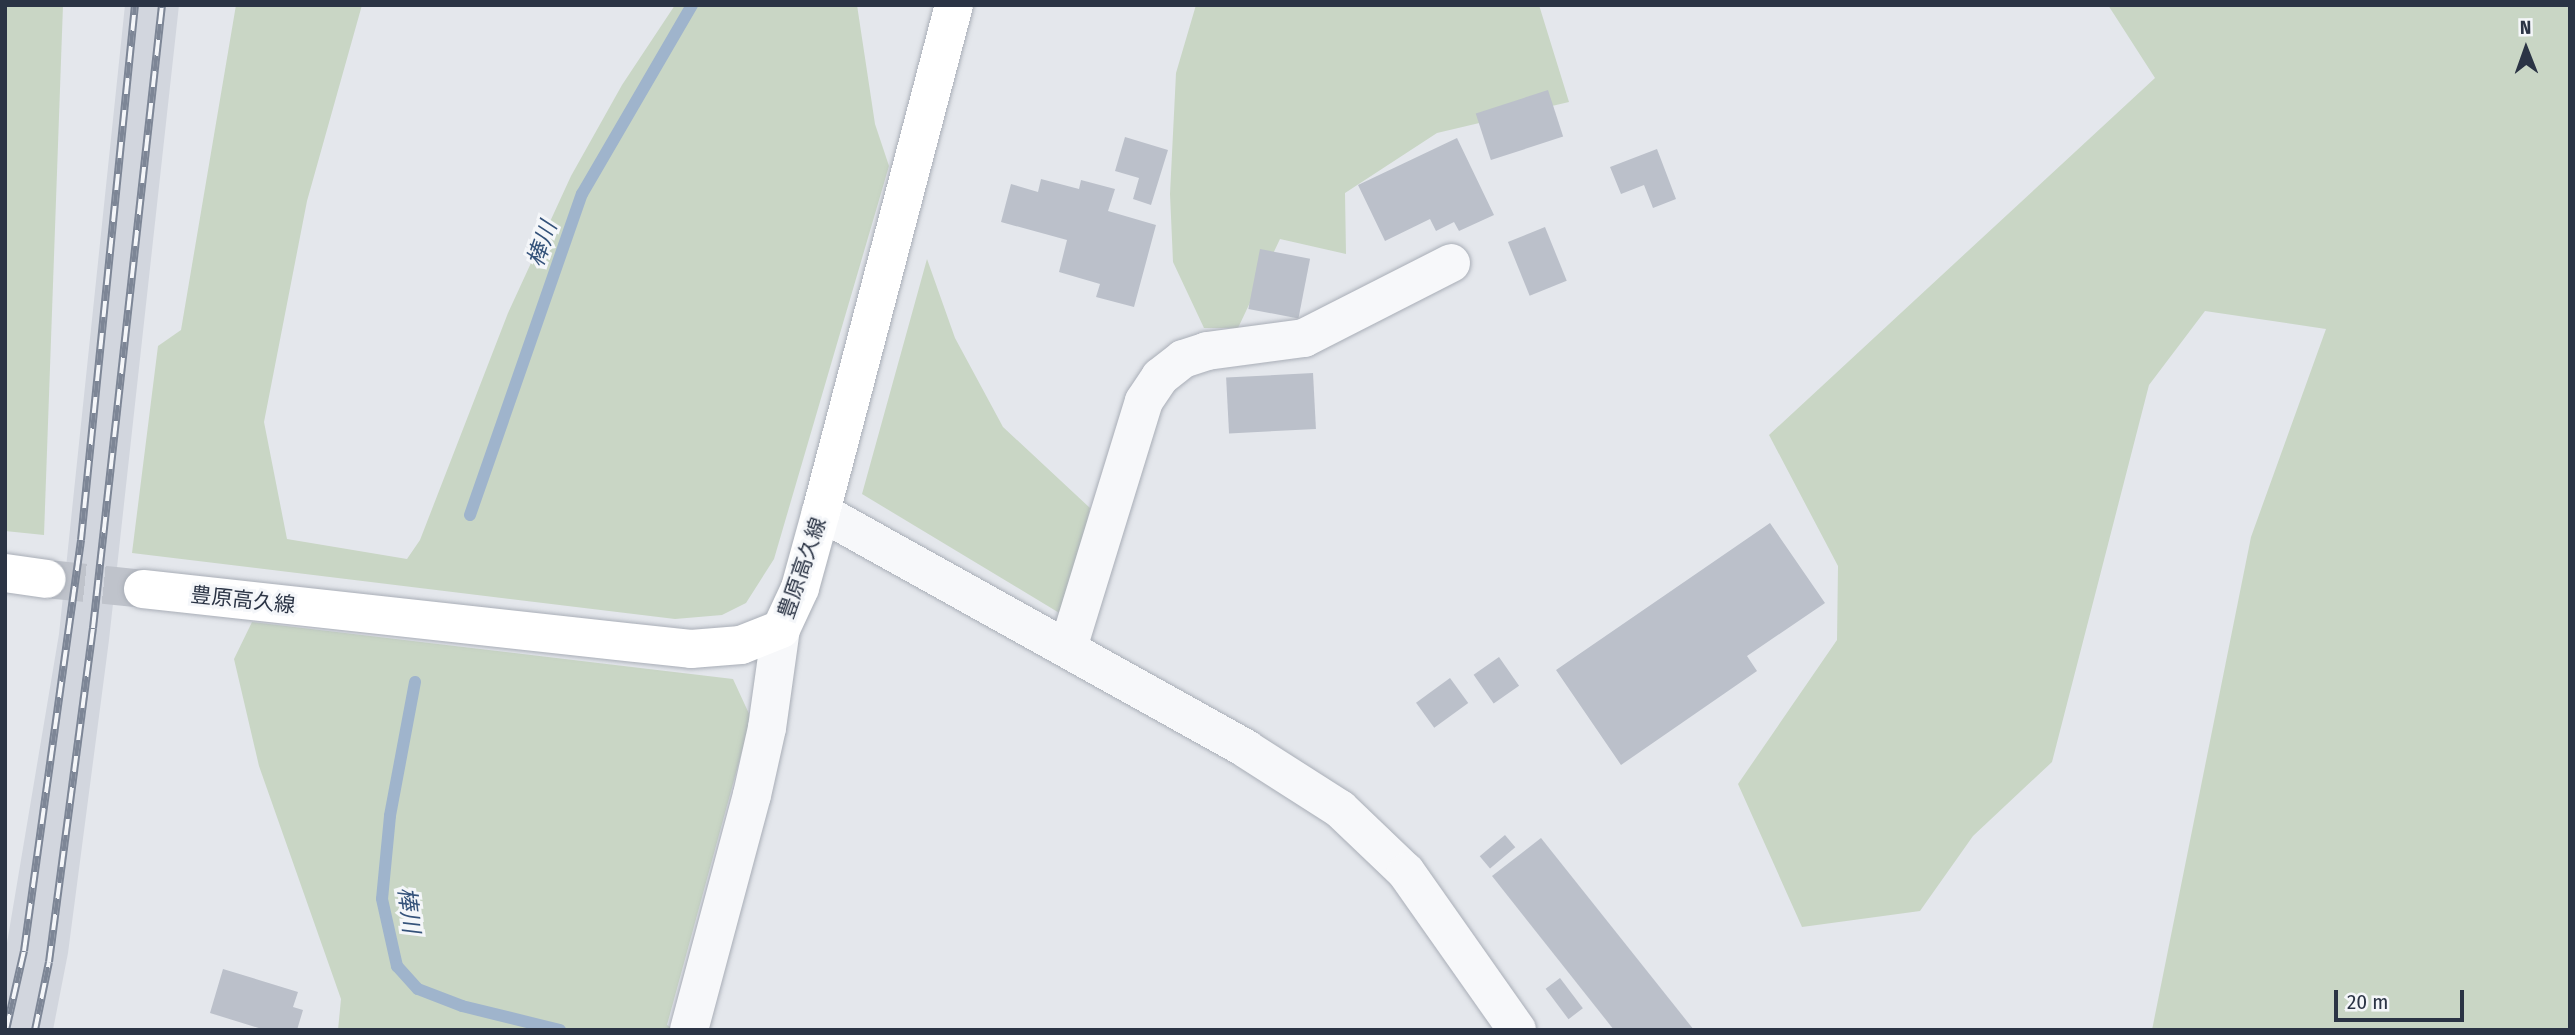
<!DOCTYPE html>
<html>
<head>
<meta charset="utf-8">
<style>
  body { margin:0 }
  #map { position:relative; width:2575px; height:1035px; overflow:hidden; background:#e4e7ec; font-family:"Fira Sans Condensed","Noto Sans JP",sans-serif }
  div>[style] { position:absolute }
  .built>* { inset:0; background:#d2d6de }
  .green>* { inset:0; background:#c9d6c5 }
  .stream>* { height:12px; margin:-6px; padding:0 6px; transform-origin:6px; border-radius:6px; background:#9fb4cc }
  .building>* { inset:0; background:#bbc0ca; transform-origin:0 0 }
  .major-tunnel>* { height:38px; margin-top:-19px; transform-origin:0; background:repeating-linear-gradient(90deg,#bfc3cb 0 38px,transparent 0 57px) }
  .roads { filter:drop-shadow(0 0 2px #a9aeb7) drop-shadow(0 0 2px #a9aeb7) }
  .minor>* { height:38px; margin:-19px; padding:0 19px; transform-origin:19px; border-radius:19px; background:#f7f8fa }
  .major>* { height:38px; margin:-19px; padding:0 19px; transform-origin:19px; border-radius:19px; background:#fff }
  .rail>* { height:8px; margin-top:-4px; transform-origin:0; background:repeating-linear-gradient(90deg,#f4f6f9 0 16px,#7d8696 0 32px); box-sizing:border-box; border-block:2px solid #7d8696 }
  span { translate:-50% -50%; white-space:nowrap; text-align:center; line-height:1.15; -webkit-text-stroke:6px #f4f6f9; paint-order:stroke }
  .street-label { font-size:21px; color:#2b3445 }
  .water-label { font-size:23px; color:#34527a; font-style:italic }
  .frame { position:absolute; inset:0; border:7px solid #2b3445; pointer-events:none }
  .north { position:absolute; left:2491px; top:14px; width:70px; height:70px; -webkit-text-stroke:5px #f4f6f9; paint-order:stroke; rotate:359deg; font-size:19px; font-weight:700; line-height:28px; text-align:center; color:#2b3445 }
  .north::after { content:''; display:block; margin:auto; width:24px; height:32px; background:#2b3445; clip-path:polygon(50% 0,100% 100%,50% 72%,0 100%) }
  .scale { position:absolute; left:2334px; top:990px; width:130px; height:32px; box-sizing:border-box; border:4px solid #2b3445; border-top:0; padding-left:9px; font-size:21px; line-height:24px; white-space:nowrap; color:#2b3445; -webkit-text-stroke:5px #f4f6f9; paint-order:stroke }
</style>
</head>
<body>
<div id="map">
  <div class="built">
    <div style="clip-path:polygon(125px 5px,179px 5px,109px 640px,68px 953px,53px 1030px,5px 1030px,5px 955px,59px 634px)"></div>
  </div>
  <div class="green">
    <div style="clip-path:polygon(5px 5px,63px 5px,44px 535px,5px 531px)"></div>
    <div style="clip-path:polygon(236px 5px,362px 5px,307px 201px,264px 422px,287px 539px,407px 559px,420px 540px,508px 313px,571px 176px,622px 85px,675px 5px,857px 5px,875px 124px,889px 166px,774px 559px,746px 603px,722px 615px,675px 619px,132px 553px,158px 346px,181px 330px)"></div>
    <div style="clip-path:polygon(1196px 5px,1539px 5px,1569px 102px,1437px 133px,1345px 193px,1346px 254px,1280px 239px,1238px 328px,1204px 328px,1173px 262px,1170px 194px,1176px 73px)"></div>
    <div style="clip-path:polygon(2108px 5px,2570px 5px,2570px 1030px,2152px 1030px,2251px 537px,2326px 329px,2205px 311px,2149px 385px,2052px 762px,1973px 836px,1920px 911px,1802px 927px,1738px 784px,1837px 640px,1838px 566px,1769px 435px,2155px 78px)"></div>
    <div style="clip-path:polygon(927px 259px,955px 338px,1003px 427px,1090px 508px,1066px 617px,862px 494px)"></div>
    <div style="clip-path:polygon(252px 622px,733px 679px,751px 718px,667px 1025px,676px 1030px,338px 1030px,341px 999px,259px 766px,234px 659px)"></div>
  </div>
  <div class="stream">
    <div style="left:470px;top:515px;width:340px;rotate:-70.8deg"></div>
    <div style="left:582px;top:194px;width:219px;rotate:-59.8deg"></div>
    <div style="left:415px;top:682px;width:136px;rotate:100.6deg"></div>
    <div style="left:390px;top:816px;width:83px;rotate:95.5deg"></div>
    <div style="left:382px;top:899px;width:69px;rotate:77.4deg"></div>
    <div style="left:397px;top:966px;width:31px;rotate:48deg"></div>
    <div style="left:418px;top:989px;width:47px;rotate:21.1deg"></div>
    <div style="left:462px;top:1006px;width:101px;rotate:13.8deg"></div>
  </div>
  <div class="building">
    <div style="left:1548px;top:90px;width:49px;height:76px;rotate:72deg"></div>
    <div style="clip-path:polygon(1125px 137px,1168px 150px,1151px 205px,1133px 199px,1139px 178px,1115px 171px)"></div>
    <div style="clip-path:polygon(1457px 138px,1494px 215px,1459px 231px,1454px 222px,1436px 231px,1430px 219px,1385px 241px,1358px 185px)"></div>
    <div style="clip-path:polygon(1657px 149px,1676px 199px,1653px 208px,1644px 185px,1621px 194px,1610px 167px)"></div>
    <div style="clip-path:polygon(1041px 179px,1079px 189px,1081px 180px,1115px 189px,1108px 211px,1156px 225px,1134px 307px,1096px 297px,1100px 284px,1059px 272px,1067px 240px,1001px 222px,1011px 184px,1038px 192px)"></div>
    <div style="left:1545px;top:227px;width:58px;height:40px;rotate:68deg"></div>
    <div style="left:1260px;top:249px;width:51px;height:61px;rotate:11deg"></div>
    <div style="left:1313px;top:373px;width:56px;height:87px;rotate:87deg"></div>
    <div style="clip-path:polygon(1770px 523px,1825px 603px,1747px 656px,1757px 671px,1621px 765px,1556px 670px)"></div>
    <div style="left:1499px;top:657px;width:35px;height:31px;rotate:55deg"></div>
    <div style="left:1450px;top:678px;width:31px;height:42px;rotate:54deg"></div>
    <div style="left:1505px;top:835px;width:16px;height:33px;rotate:50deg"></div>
    <div style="clip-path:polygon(1541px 838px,1694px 1030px,1614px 1030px,1492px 876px)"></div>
    <div style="clip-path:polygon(223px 969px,298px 992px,293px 1007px,303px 1010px,297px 1030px,265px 1030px,210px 1013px)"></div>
    <div style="left:1560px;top:978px;width:38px;height:18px;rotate:53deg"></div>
  </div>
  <div class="major-tunnel">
    <div style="left:47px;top:579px;width:97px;rotate:5.9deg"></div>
  </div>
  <div class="roads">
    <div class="minor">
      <div style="left:821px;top:512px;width:487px;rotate:29.1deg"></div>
      <div style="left:1246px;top:749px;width:112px;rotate:32.6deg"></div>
      <div style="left:1340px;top:809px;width:91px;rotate:43.7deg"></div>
      <div style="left:1406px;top:872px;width:193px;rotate:54.9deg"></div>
      <div style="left:1068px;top:648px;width:258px;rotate:-72.9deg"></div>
      <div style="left:1144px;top:401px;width:29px;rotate:-56deg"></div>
      <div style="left:1160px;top:377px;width:29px;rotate:-38deg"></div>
      <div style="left:1183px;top:359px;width:25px;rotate:-18deg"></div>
      <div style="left:1207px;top:351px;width:98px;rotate:-7.6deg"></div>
      <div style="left:1304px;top:338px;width:165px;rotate:-27deg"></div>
      <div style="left:689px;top:1030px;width:243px;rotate:-75deg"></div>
      <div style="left:752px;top:795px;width:69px;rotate:-77.4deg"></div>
      <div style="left:767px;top:728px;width:100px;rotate:-82deg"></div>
    </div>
    <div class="major">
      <div style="left:5px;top:573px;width:42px;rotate:8.1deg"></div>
      <div style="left:143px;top:589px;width:551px;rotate:6.25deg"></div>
      <div style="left:691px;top:649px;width:50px;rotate:-4.6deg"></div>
      <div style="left:741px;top:645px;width:43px;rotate:-21.8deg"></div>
      <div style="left:781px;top:629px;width:45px;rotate:-65.1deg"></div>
      <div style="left:800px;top:588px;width:79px;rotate:-74.6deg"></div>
      <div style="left:821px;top:512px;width:524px;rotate:-75.3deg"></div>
    </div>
  </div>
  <div class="rail">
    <div style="left:6px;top:1030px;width:81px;rotate:-77.2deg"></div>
    <div style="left:24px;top:951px;width:415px;rotate:-82.1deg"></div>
    <div style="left:81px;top:540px;width:538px;rotate:-84.24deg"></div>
    <div style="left:35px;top:1030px;width:69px;rotate:-78.4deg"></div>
    <div style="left:49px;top:962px;width:337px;rotate:-82.5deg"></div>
    <div style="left:93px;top:628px;width:627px;rotate:-83.68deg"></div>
  </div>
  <div class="street-label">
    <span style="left:802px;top:568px;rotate:-71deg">豊原高久線</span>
    <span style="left:243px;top:600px;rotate:6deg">豊原高久線</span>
  </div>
  <div class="water-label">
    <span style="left:542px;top:244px;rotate:-71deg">棒川</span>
    <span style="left:409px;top:910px;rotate:83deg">棒川</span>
  </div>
  <div class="frame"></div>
  <div class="north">N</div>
  <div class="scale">20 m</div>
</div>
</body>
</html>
